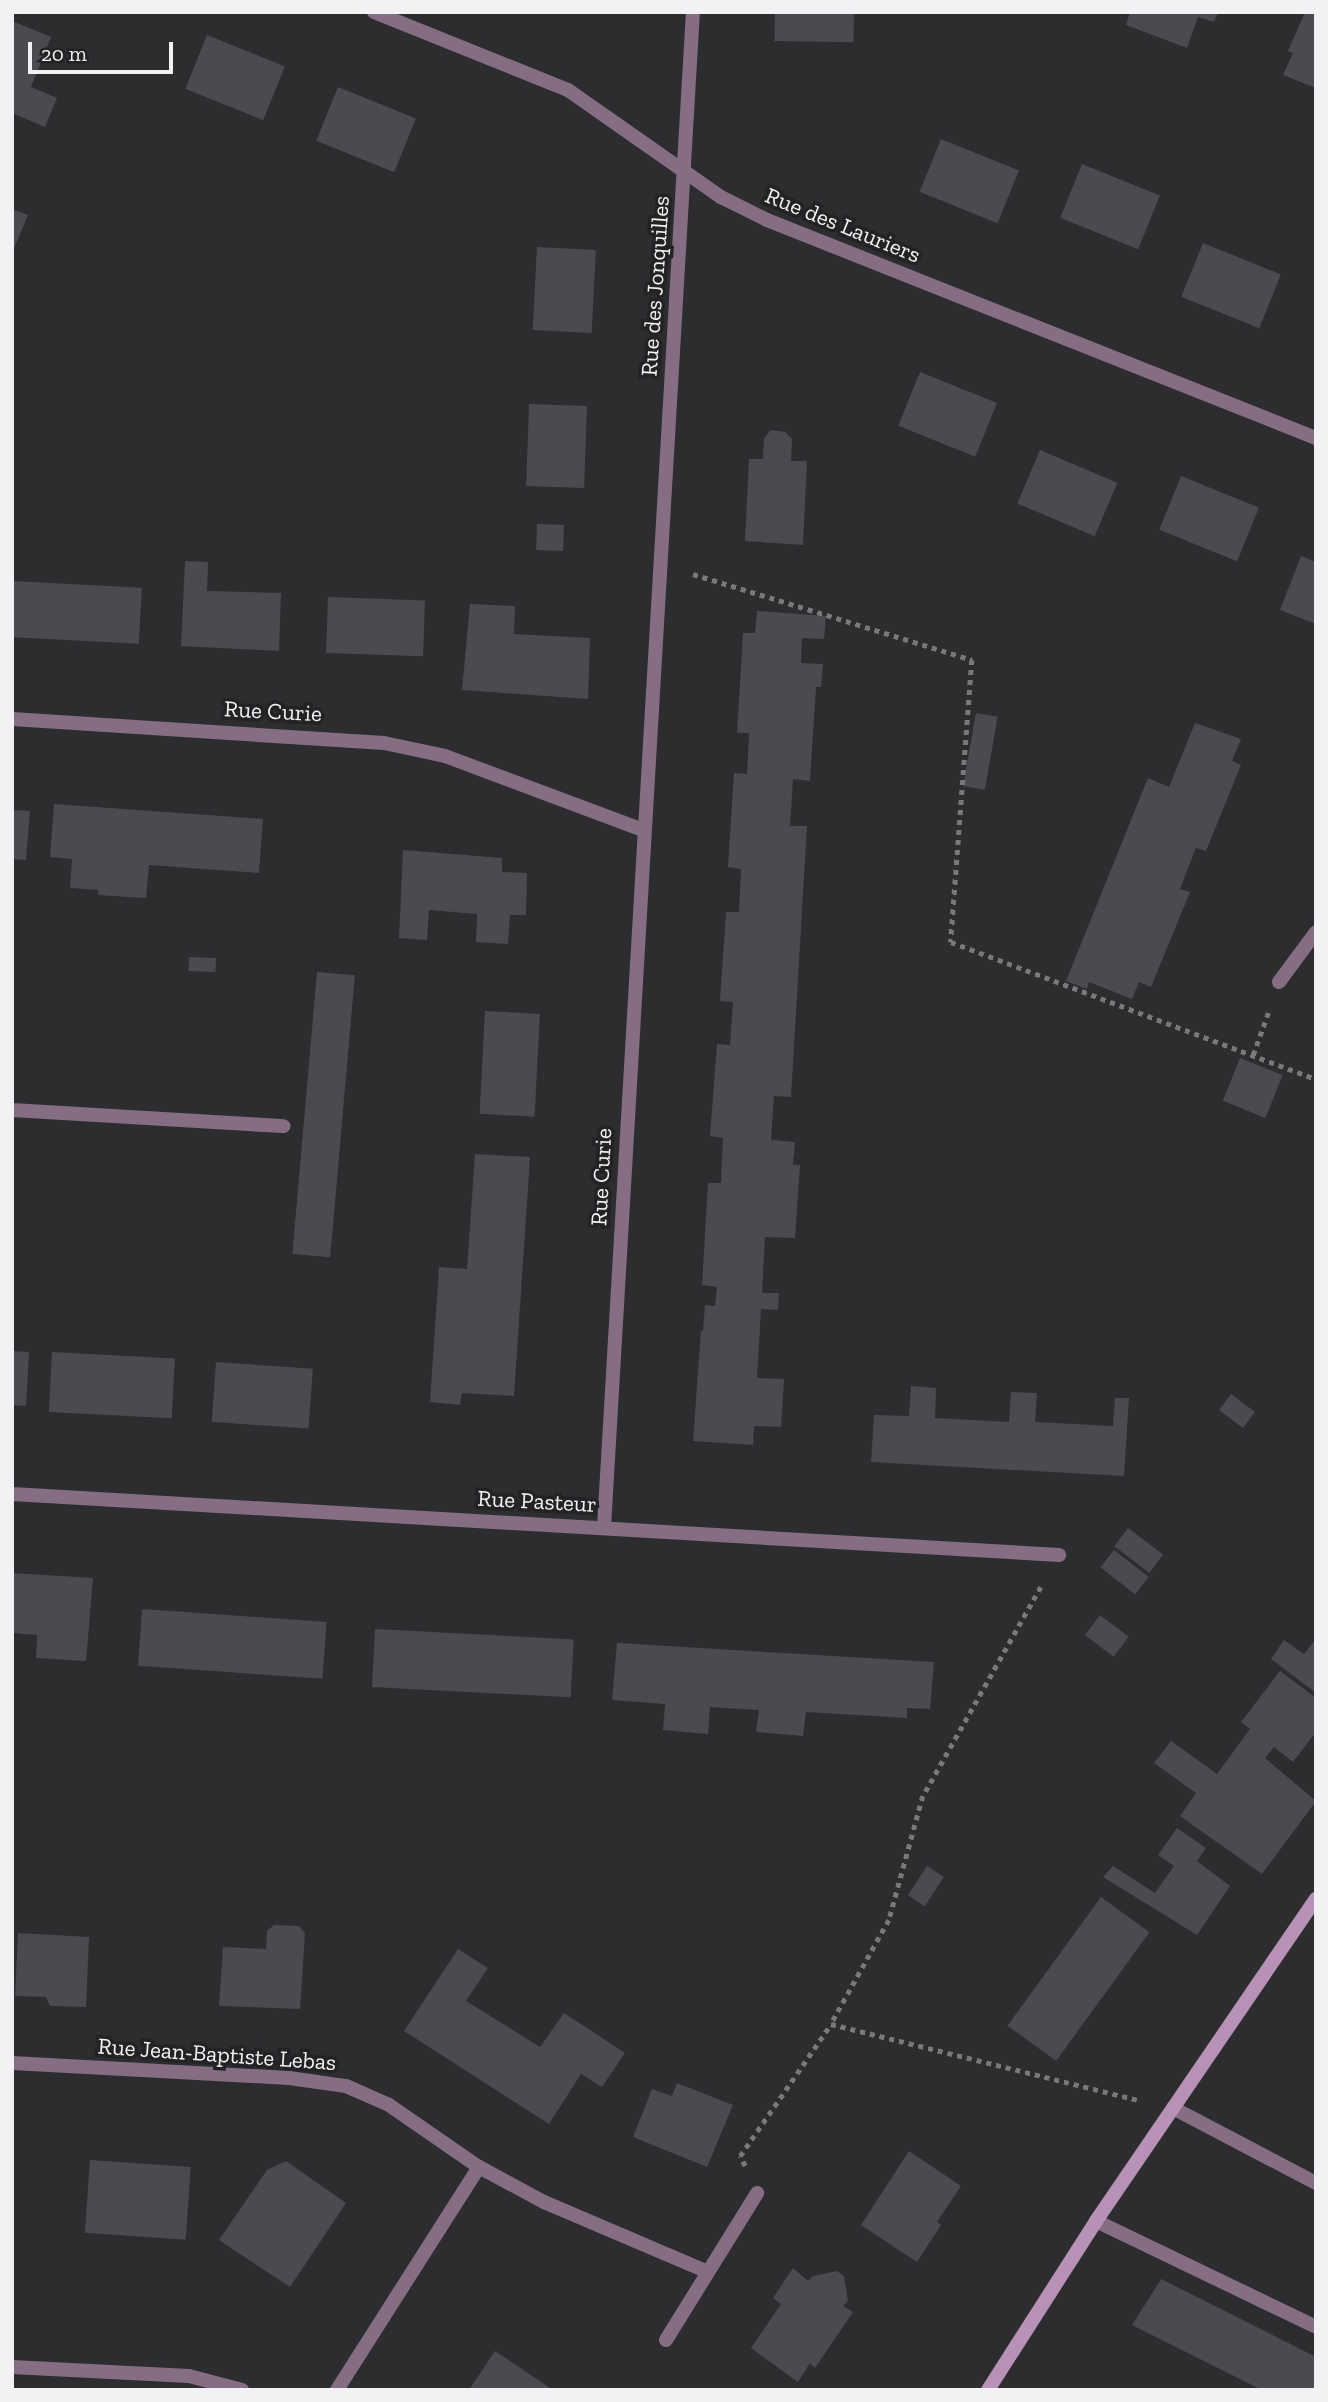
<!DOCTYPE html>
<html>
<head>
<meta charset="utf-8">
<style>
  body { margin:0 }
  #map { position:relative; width:1328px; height:2402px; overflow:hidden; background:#2d2c2f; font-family:"Zilla Slab",serif }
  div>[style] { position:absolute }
  .building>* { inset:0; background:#4b4b4f; transform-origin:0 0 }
  .path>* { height:4.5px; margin-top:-2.25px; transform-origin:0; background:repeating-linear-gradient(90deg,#79787a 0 5px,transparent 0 10px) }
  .lane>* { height:14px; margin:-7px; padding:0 7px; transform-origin:7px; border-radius:7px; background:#856e84 }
  .street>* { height:14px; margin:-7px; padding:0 7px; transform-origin:7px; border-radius:7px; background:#856e84 }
  .secondary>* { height:14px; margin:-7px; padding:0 7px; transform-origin:7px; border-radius:7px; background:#b792b6 }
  span { translate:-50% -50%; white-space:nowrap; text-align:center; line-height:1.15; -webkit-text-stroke:7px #232225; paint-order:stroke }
  .street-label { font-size:23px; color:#f2f1f3 }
  .frame { position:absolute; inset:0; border:14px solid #f2f1f3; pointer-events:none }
  .scale { position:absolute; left:28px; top:42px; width:145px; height:32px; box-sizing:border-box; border:4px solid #f2f1f3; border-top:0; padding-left:9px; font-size:21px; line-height:24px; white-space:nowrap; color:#f2f1f3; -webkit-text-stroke:5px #232225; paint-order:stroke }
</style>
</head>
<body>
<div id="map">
  <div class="building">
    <div style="left:775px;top:12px;width:79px;height:29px;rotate:1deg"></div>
    <div style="clip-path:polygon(1130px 12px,1218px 12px,1214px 22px,1198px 17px,1187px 48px,1126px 25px)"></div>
    <div style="clip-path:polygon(1305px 12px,1316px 12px,1316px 88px,1283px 75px,1293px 53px,1288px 51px)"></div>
    <div style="clip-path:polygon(12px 21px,51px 37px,31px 87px,57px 98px,45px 127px,12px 113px)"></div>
    <div style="left:207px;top:35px;width:84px;height:58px;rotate:22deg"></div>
    <div style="left:338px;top:87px;width:84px;height:58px;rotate:22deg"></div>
    <div style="left:941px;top:139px;width:84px;height:57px;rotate:22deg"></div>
    <div style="left:1082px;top:164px;width:84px;height:58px;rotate:22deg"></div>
    <div style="clip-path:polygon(12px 209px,28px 215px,12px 253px)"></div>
    <div style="left:1203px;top:243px;width:84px;height:58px;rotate:22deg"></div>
    <div style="left:537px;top:247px;width:59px;height:83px;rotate:3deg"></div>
    <div style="left:920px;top:372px;width:83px;height:58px;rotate:22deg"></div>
    <div style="left:529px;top:404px;width:58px;height:82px;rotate:2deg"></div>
    <div style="clip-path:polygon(771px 430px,785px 432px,792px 439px,791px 461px,807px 461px,803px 545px,745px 541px,749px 459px,763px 459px,764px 438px)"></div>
    <div style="left:1040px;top:450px;width:84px;height:58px;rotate:23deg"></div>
    <div style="left:1181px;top:476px;width:84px;height:58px;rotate:22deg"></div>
    <div style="left:537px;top:524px;width:27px;height:26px;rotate:2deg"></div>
    <div style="clip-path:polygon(1301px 556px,1316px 562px,1316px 624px,1280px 610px)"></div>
    <div style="clip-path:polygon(185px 561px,208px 562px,207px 591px,281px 593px,279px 651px,181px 646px)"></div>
    <div style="left:12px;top:581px;width:130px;height:56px;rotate:3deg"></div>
    <div style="left:328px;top:597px;width:97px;height:56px;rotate:2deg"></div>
    <div style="clip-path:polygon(470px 604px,515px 606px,514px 634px,590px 638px,588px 699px,462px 690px)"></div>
    <div style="clip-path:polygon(757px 611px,826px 616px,824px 639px,802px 638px,801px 663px,823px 664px,821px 687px,816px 687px,810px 781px,793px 779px,790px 826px,807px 826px,795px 1029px,791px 1097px,774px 1096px,771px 1140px,795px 1142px,793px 1165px,800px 1165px,795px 1238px,765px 1237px,762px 1293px,779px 1293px,778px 1310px,761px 1309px,757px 1378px,784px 1379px,781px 1427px,754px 1426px,753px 1445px,693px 1441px,701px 1331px,703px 1331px,705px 1305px,715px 1306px,717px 1287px,702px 1285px,708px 1183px,721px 1183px,722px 1159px,723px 1138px,710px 1136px,717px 1044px,730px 1045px,733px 1002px,720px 1001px,726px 912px,739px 912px,741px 869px,728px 867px,734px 773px,747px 774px,749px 733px,737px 733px,743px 633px,755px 633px)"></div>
    <div style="left:976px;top:713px;width:22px;height:74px;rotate:10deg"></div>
    <div style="clip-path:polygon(1195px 723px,1241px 739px,1232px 761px,1241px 765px,1206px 851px,1196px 848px,1188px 868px,1180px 889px,1190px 892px,1151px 987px,1139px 982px,1132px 999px,1089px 982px,1087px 989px,1066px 981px,1148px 778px,1169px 787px)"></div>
    <div style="clip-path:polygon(54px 804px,263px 819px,259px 873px,149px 865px,146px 898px,98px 895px,98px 890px,70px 888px,72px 859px,50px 857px)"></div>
    <div style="clip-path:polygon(12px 810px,30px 811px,26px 860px,12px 859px)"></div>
    <div style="clip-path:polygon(403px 850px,502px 858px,502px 872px,527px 873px,526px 915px,510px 915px,508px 944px,476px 942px,477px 914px,429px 910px,427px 940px,399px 938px)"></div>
    <div style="left:189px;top:957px;width:27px;height:14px;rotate:2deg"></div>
    <div style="left:317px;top:972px;width:38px;height:283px;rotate:5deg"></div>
    <div style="left:485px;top:1011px;width:55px;height:103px;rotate:3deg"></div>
    <div style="left:1240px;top:1058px;width:46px;height:46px;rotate:22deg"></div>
    <div style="clip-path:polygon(475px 1154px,530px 1157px,514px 1396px,462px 1393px,460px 1405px,430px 1402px,439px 1267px,467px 1269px)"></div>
    <div style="clip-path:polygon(12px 1351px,29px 1352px,26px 1406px,12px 1405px)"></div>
    <div style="left:52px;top:1352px;width:123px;height:60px;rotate:3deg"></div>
    <div style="left:216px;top:1362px;width:97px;height:60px;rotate:4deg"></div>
    <div style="clip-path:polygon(911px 1386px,936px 1388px,935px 1418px,1009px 1422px,1011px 1392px,1037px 1393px,1035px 1422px,1113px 1426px,1115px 1398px,1129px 1398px,1124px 1476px,871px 1462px,874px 1415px,909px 1416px)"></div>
    <div style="left:1231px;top:1394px;width:30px;height:20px;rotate:37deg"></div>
    <div style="left:1128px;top:1528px;width:44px;height:23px;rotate:37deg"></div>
    <div style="left:1114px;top:1550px;width:44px;height:22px;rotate:38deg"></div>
    <div style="clip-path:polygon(12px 1573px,93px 1578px,86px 1661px,36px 1658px,37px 1635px,12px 1633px)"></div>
    <div style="left:142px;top:1609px;width:185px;height:57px;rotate:4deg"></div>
    <div style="left:1100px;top:1615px;width:36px;height:25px;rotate:37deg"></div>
    <div style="left:375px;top:1629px;width:199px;height:58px;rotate:3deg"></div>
    <div style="clip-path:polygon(1316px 1639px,1316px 1693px,1271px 1659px,1284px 1640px,1304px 1654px)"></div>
    <div style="clip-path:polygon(617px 1643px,934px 1662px,930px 1709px,907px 1708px,907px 1718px,806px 1712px,803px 1736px,756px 1732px,759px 1710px,710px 1707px,708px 1734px,663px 1730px,665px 1704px,612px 1700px)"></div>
    <div style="clip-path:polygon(1280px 1671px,1316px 1698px,1316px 1732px,1293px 1762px,1274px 1747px,1265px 1758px,1316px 1801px,1262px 1874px,1180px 1816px,1196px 1793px,1154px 1763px,1171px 1741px,1217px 1774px,1250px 1729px,1241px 1722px)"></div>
    <div style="clip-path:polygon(1177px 1828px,1206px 1848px,1197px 1861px,1230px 1886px,1197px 1935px,1103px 1877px,1113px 1866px,1155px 1893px,1174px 1866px,1158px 1855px)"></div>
    <div style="left:927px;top:1866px;width:20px;height:35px;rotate:33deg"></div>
    <div style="left:1101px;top:1897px;width:60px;height:159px;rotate:36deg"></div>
    <div style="clip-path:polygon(274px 1925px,299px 1926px,305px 1933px,300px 2009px,219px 2006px,223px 1947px,266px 1949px,267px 1931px)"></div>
    <div style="clip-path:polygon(18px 1933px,89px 1937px,86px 2007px,50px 2006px,46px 1997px,15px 1996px)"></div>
    <div style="clip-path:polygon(458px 1949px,488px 1968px,466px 2001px,540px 2047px,564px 2013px,625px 2053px,602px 2087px,581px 2074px,549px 2124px,404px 2031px)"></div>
    <div style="clip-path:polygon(677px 2083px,733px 2105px,707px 2167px,633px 2137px,652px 2089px,672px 2096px)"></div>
    <div style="clip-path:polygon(909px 2151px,961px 2186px,937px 2222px,941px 2225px,917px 2262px,861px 2225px)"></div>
    <div style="left:90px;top:2160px;width:101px;height:73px;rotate:4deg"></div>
    <div style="clip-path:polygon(286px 2161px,346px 2203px,290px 2287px,219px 2240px,267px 2170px)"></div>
    <div style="clip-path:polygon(793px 2268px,808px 2281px,813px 2276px,837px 2271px,844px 2276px,848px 2301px,843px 2306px,853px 2312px,815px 2368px,810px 2363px,798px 2382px,751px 2348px,781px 2304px,773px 2298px)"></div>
    <div style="clip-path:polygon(1161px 2279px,1316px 2357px,1316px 2390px,1262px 2390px,1132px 2325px)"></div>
    <div style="clip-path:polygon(495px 2351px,553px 2390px,469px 2390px)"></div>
  </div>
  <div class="path">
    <div style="left:693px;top:574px;width:292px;rotate:17.1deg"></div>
    <div style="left:972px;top:660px;width:283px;rotate:94.3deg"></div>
    <div style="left:951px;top:942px;width:390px;rotate:20.6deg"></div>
    <div style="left:1253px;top:1055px;width:45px;rotate:-70.3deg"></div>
    <div style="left:1041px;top:1587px;width:240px;rotate:119.4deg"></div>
    <div style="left:923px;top:1796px;width:129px;rotate:105.3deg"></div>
    <div style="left:889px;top:1920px;width:119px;rotate:119.1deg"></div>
    <div style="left:831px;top:2024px;width:319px;rotate:13.9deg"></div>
    <div style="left:745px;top:2166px;width:11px;rotate:-117deg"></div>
    <div style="left:740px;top:2156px;width:160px;rotate:-55.4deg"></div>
  </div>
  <div class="lane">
    <div style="left:12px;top:1110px;width:272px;rotate:3.4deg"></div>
    <div style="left:1096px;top:2221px;width:244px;rotate:25.7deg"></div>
  </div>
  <div class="street">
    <div style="left:374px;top:12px;width:209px;rotate:21.9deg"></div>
    <div style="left:568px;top:90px;width:187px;rotate:35deg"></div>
    <div style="left:721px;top:197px;width:51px;rotate:26.6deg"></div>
    <div style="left:767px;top:220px;width:591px;rotate:21.66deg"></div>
    <div style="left:12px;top:719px;width:373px;rotate:3.7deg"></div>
    <div style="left:384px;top:743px;width:62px;rotate:12deg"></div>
    <div style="left:445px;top:756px;width:211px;rotate:20.5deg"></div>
    <div style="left:1279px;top:982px;width:62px;rotate:-53.5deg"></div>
    <div style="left:12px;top:1494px;width:1049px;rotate:3.33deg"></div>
    <div style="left:604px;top:1527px;width:1518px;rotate:-86.64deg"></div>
    <div style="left:12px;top:2063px;width:277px;rotate:3.1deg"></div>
    <div style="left:289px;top:2078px;width:58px;rotate:8deg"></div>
    <div style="left:346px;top:2086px;width:47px;rotate:23.8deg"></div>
    <div style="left:389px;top:2105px;width:109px;rotate:34.6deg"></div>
    <div style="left:479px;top:2167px;width:264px;rotate:122.5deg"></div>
    <div style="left:1173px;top:2108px;width:161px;rotate:27.7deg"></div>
    <div style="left:479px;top:2167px;width:74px;rotate:28.3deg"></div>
    <div style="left:544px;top:2202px;width:178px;rotate:23.1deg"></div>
    <div style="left:666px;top:2340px;width:173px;rotate:-58.2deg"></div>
    <div style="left:12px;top:2367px;width:177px;rotate:2.9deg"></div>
    <div style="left:189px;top:2376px;width:55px;rotate:14.8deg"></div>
  </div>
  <div class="secondary">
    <div style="left:988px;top:2390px;width:201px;rotate:-57.4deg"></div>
    <div style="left:1096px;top:2221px;width:390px;rotate:-55.7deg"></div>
  </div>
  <div class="street-label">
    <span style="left:843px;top:225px;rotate:22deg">Rue des Lauriers</span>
    <span style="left:655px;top:286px;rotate:-86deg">Rue des Jonquilles</span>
    <span style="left:273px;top:711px;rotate:3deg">Rue Curie</span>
    <span style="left:601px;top:1177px;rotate:-87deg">Rue Curie</span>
    <span style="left:537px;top:1501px;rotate:3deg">Rue Pasteur</span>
    <span style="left:217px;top:2054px;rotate:4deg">Rue Jean-Baptiste Lebas</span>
  </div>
  <div class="frame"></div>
  <div class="scale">20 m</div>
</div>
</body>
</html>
